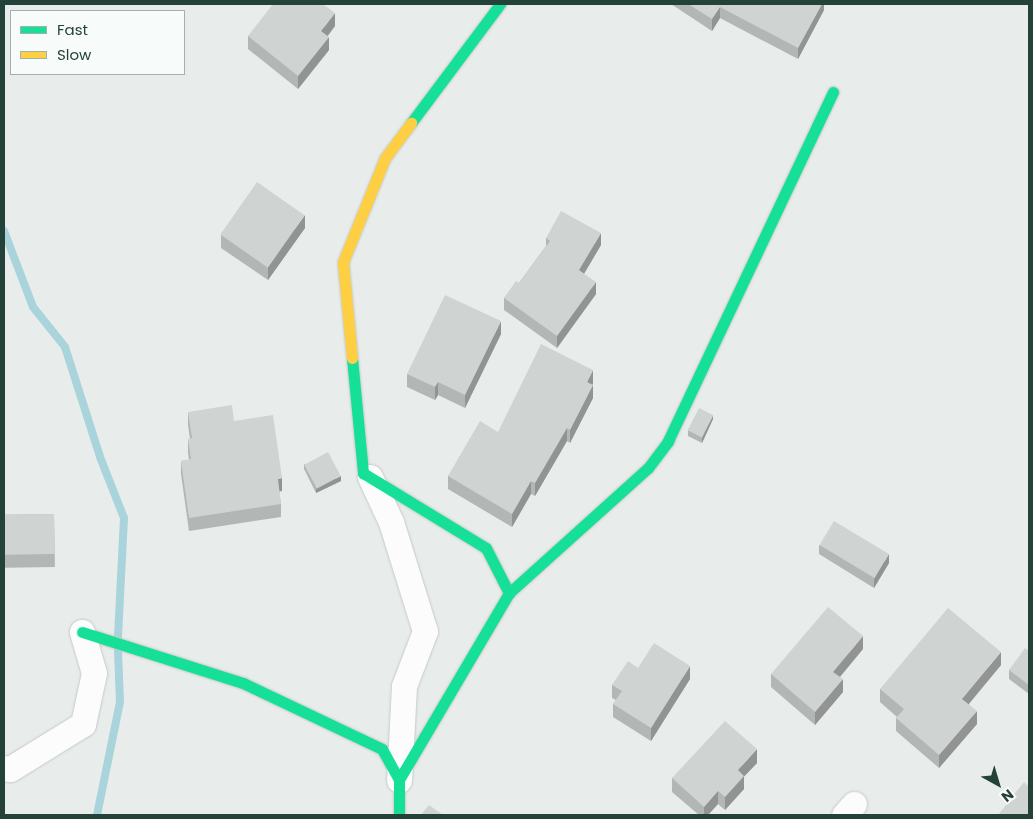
<!DOCTYPE html>
<html>
<head>
<meta charset="utf-8">
<style>
  body { margin:0 }
  #map { position:relative; width:1033px; height:819px; overflow:hidden; background:#e8edeb; font-family:Poppins,sans-serif }
  div>[style] { position:absolute }
  .stream>* { height:8px; margin:-4px; padding:0 4px; transform-origin:4px; border-radius:4px; background:#a9d4db }
  .roads { filter:drop-shadow(0 0 1px #c5cac8) drop-shadow(0 0 1px #c5cac8) }
  .street>* { height:25px; margin:-12.5px; padding:0 12.5px; transform-origin:12.5px; border-radius:12.5px; background:#fcfcfc }
  .fast>* { height:11px; margin:-5.5px; padding:0 5.5px; transform-origin:5.5px; border-radius:5.5px; background:#16e098 }
  .slow>* { height:11px; margin:-5.5px; padding:0 5.5px; transform-origin:5.5px; border-radius:5.5px; background:#ffcf43 }
  .wall>* { inset:0; background:#b2b6b5; transform-origin:0 0 }
  .shaded-wall>* { inset:0; background:#919493 }
  .building>* { inset:0; background:#cfd4d2; transform-origin:0 0 }
  span { translate:-50% -50%; white-space:nowrap; text-align:center; line-height:1.15; -webkit-text-stroke:4.5px #f7fbf9; paint-order:stroke }
  .frame { position:absolute; inset:0; border:5px solid #24423a; pointer-events:none }
  .legend { position:absolute; left:10px; top:10px; width:175px; height:65px; box-sizing:border-box; background:#f7fbf9; border:1px solid #a3b1ad; margin:0; padding:6px 9px; list-style:none; font-size:15px; color:#24423a }
  .legend li { display:flex; align-items:center; gap:10px; height:25px }
  .legend b { width:25px; border:1px solid #a3b1ad }
  .north { position:absolute; left:973px; top:759px; width:50px; height:50px; -webkit-text-stroke:4px #f7fbf9; paint-order:stroke; rotate:141deg; font-size:14px; font-weight:700; line-height:20px; text-align:center; color:#24423a }
  .north::after { content:''; display:block; margin:auto; width:18px; height:22px; background:#24423a; clip-path:polygon(50% 0,100% 100%,50% 72%,0 100%) }
</style>
</head>
<body>
<div id="map">
  <div class="stream">
    <div style="left:4px;top:231px;width:81px;rotate:69.1deg"></div>
    <div style="left:33px;top:307px;width:51px;rotate:51.3deg"></div>
    <div style="left:65px;top:347px;width:115px;rotate:72.3deg"></div>
    <div style="left:100px;top:457px;width:66px;rotate:68.5deg"></div>
    <div style="left:124px;top:518px;width:120px;rotate:92.9deg"></div>
    <div style="left:97px;top:815px;width:115px;rotate:-78.5deg"></div>
    <div style="left:120px;top:702px;width:52px;rotate:-92.2deg"></div>
  </div>
  <div class="roads">
    <div class="street">
      <div style="left:370px;top:477px;width:50px;rotate:65deg"></div>
      <div style="left:391px;top:522px;width:114px;rotate:72.7deg"></div>
      <div style="left:425px;top:631px;width:59px;rotate:110.9deg"></div>
      <div style="left:404px;top:686px;width:94px;rotate:93deg"></div>
      <div style="left:4px;top:768px;width:6px;rotate:9deg"></div>
      <div style="left:10px;top:769px;width:86px;rotate:-31.7deg"></div>
      <div style="left:83px;top:724px;width:52px;rotate:-77.8deg"></div>
      <div style="left:94px;top:673px;width:43px;rotate:-106.3deg"></div>
      <div style="left:844px;top:815px;width:15px;rotate:-48deg"></div>
    </div>
    <div class="fast">
      <div style="left:411px;top:123px;width:149px;rotate:-53.2deg"></div>
      <div style="left:352px;top:358px;width:116px;rotate:84.5deg"></div>
      <div style="left:363px;top:473px;width:144px;rotate:31.4deg"></div>
      <div style="left:486px;top:548px;width:51px;rotate:62.9deg"></div>
      <div style="left:509px;top:593px;width:217px;rotate:120.5deg"></div>
      <div style="left:399px;top:780px;width:35px;rotate:90deg"></div>
      <div style="left:509px;top:593px;width:187px;rotate:-42deg"></div>
      <div style="left:648px;top:468px;width:34px;rotate:-53deg"></div>
      <div style="left:668px;top:441px;width:386px;rotate:-64.7deg"></div>
      <div style="left:82px;top:632px;width:169px;rotate:17.6deg"></div>
      <div style="left:243px;top:683px;width:154px;rotate:25.4deg"></div>
      <div style="left:382px;top:749px;width:35px;rotate:61deg"></div>
    </div>
    <div class="slow">
      <div style="left:352px;top:358px;width:96px;rotate:-95.4deg"></div>
      <div style="left:343px;top:262px;width:112px;rotate:-68deg"></div>
      <div style="left:385px;top:158px;width:44px;rotate:-53.4deg"></div>
    </div>
  </div>
  <div class="wall">
    <div style="clip-path:polygon(671px 4px,824px 4px,824px 10px,798px 59px,720px 18px,712px 31px)"></div>
    <div style="clip-path:polygon(335px 26px,328px 36px,329px 50px,298px 89px,248px 49px,248px 36px)"></div>
    <div style="clip-path:polygon(305px 228px,268px 280px,221px 248px,221px 235px)"></div>
    <div style="clip-path:polygon(546px 238px,601px 245px,584px 274px,596px 294px,557px 348px,504px 310px,504px 298px,519px 283px,546px 246px)"></div>
    <div style="clip-path:polygon(501px 334px,465px 408px,438px 395px,435px 400px,407px 387px,407px 374px)"></div>
    <div style="clip-path:polygon(593px 383px,593px 398px,570px 443px,567px 441px,535px 496px,531px 494px,512px 527px,448px 489px,448px 476px)"></div>
    <div style="clip-path:polygon(188px 412px,234px 421px,282px 491px,279px 491px,281px 504px,281px 517px,189px 531px,181px 474px,181px 461px,189px 460px,188px 452px,188px 439px,190px 439px,188px 425px)"></div>
    <div style="clip-path:polygon(713px 419px,702px 443px,688px 436px,688px 431px)"></div>
    <div style="clip-path:polygon(304px 464px,341px 481px,316px 493px,304px 469px)"></div>
    <div style="left:54px;top:514px;width:53px;height:50px;rotate:89deg"></div>
    <div style="clip-path:polygon(819px 545px,889px 563px,874px 588px,819px 554px)"></div>
    <div style="clip-path:polygon(863px 649px,840px 677px,843px 692px,815px 725px,771px 687px,771px 674px)"></div>
    <div style="clip-path:polygon(1029px 651px,1029px 694px,1009px 679px,1009px 670px)"></div>
    <div style="clip-path:polygon(1001px 665px,969px 704px,977px 724px,939px 768px,896px 731px,896px 718px,897px 717px,880px 702px,880px 689px)"></div>
    <div style="clip-path:polygon(638px 668px,690px 679px,651px 741px,613px 717px,613px 704px,616px 700px,612px 698px,612px 685px)"></div>
    <div style="clip-path:polygon(757px 763px,744px 776px,744px 789px,725px 810px,718px 804px,708px 815px,699px 815px,672px 792px,672px 778px)"></div>
  </div>
  <div class="shaded-wall">
    <div style="clip-path:polygon(822px 4px,824px 4px,824px 10px,798px 59px,798px 48px)"></div>
    <div style="clip-path:polygon(720px 7px,720px 18px,712px 31px,712px 19px)"></div>
    <div style="clip-path:polygon(335px 13px,335px 26px,321px 44px,321px 31px)"></div>
    <div style="clip-path:polygon(329px 37px,329px 50px,298px 89px,298px 76px)"></div>
    <div style="clip-path:polygon(305px 215px,305px 228px,268px 280px,268px 267px)"></div>
    <div style="clip-path:polygon(601px 233px,601px 245px,579px 282px,579px 270px)"></div>
    <div style="clip-path:polygon(596px 282px,596px 294px,557px 348px,557px 336px)"></div>
    <div style="clip-path:polygon(501px 321px,501px 334px,465px 408px,465px 395px)"></div>
    <div style="clip-path:polygon(593px 370px,593px 383px,587px 396px,587px 382px)"></div>
    <div style="clip-path:polygon(438px 382px,438px 395px,435px 400px,435px 387px)"></div>
    <div style="clip-path:polygon(593px 385px,593px 398px,570px 443px,570px 430px)"></div>
    <div style="clip-path:polygon(713px 415px,713px 419px,702px 443px,702px 438px)"></div>
    <div style="clip-path:polygon(567px 428px,567px 441px,535px 496px,535px 483px)"></div>
    <div style="clip-path:polygon(341px 476px,341px 481px,316px 493px,316px 489px)"></div>
    <div style="clip-path:polygon(282px 478px,282px 491px,278px 492px,278px 479px)"></div>
    <div style="clip-path:polygon(531px 481px,531px 494px,512px 527px,512px 514px)"></div>
    <div style="clip-path:polygon(889px 554px,889px 563px,874px 588px,874px 579px)"></div>
    <div style="clip-path:polygon(863px 636px,863px 649px,833px 685px,833px 672px)"></div>
    <div style="clip-path:polygon(1001px 652px,1001px 665px,962px 712px,962px 699px)"></div>
    <div style="clip-path:polygon(690px 666px,690px 679px,651px 741px,651px 728px)"></div>
    <div style="clip-path:polygon(843px 679px,843px 692px,815px 725px,815px 712px)"></div>
    <div style="clip-path:polygon(977px 711px,977px 724px,939px 768px,939px 755px)"></div>
    <div style="clip-path:polygon(757px 749px,757px 763px,738px 783px,738px 770px)"></div>
    <div style="clip-path:polygon(744px 776px,744px 789px,725px 810px,725px 797px)"></div>
    <div style="clip-path:polygon(718px 791px,718px 804px,708px 815px,704px 815px,704px 807px)"></div>
  </div>
  <div class="building">
    <div style="clip-path:polygon(273px 4px,323px 4px,335px 13px,321px 31px,329px 37px,298px 76px,248px 36px)"></div>
    <div style="clip-path:polygon(688px 4px,822px 4px,798px 48px,720px 7px,712px 19px)"></div>
    <div style="left:257px;top:182px;width:58px;height:64px;rotate:35deg"></div>
    <div style="clip-path:polygon(561px 211px,601px 233px,579px 270px,596px 282px,557px 336px,504px 298px,516px 281px,519px 283px,550px 241px,546px 238px)"></div>
    <div style="clip-path:polygon(445px 295px,501px 321px,465px 395px,438px 382px,435px 387px,407px 374px)"></div>
    <div style="clip-path:polygon(541px 344px,593px 370px,587px 382px,593px 385px,570px 430px,567px 428px,535px 483px,531px 481px,512px 514px,448px 476px,480px 421px,498px 432px)"></div>
    <div style="clip-path:polygon(232px 405px,234px 421px,273px 415px,282px 478px,278px 479px,281px 504px,189px 518px,181px 461px,191px 459px,188px 439px,192px 438px,188px 412px)"></div>
    <div style="left:699px;top:408px;width:16px;height:25px;rotate:27deg"></div>
    <div style="left:328px;top:452px;width:27px;height:27px;rotate:62deg"></div>
    <div style="left:54px;top:514px;width:40px;height:50px;rotate:89deg"></div>
    <div style="left:834px;top:521px;width:64px;height:28px;rotate:31deg"></div>
    <div style="clip-path:polygon(828px 607px,863px 636px,833px 672px,843px 679px,815px 712px,771px 674px)"></div>
    <div style="clip-path:polygon(948px 608px,1001px 652px,962px 699px,977px 711px,939px 755px,896px 718px,904px 709px,880px 689px)"></div>
    <div style="clip-path:polygon(654px 643px,690px 666px,651px 728px,613px 704px,622px 691px,612px 685px,628px 661px,638px 668px)"></div>
    <div style="clip-path:polygon(1025px 648px,1029px 651px,1029px 685px,1009px 670px)"></div>
    <div style="clip-path:polygon(725px 721px,757px 749px,738px 770px,744px 776px,725px 797px,718px 791px,704px 807px,672px 778px)"></div>
    <div style="clip-path:polygon(1024px 782px,1028px 786px,1029px 784px,1029px 815px,998px 815px)"></div>
    <div style="clip-path:polygon(429px 805px,443px 815px,421px 815px)"></div>
  </div>
  <div class="frame"></div>
  <ul class="legend">
  <li><b style="height:6px;background:#16e098"></b>Fast</li>
  <li><b style="height:6px;background:#ffcf43"></b>Slow</li>
  </ul>
  <div class="north">N</div>
</div>
</body>
</html>
